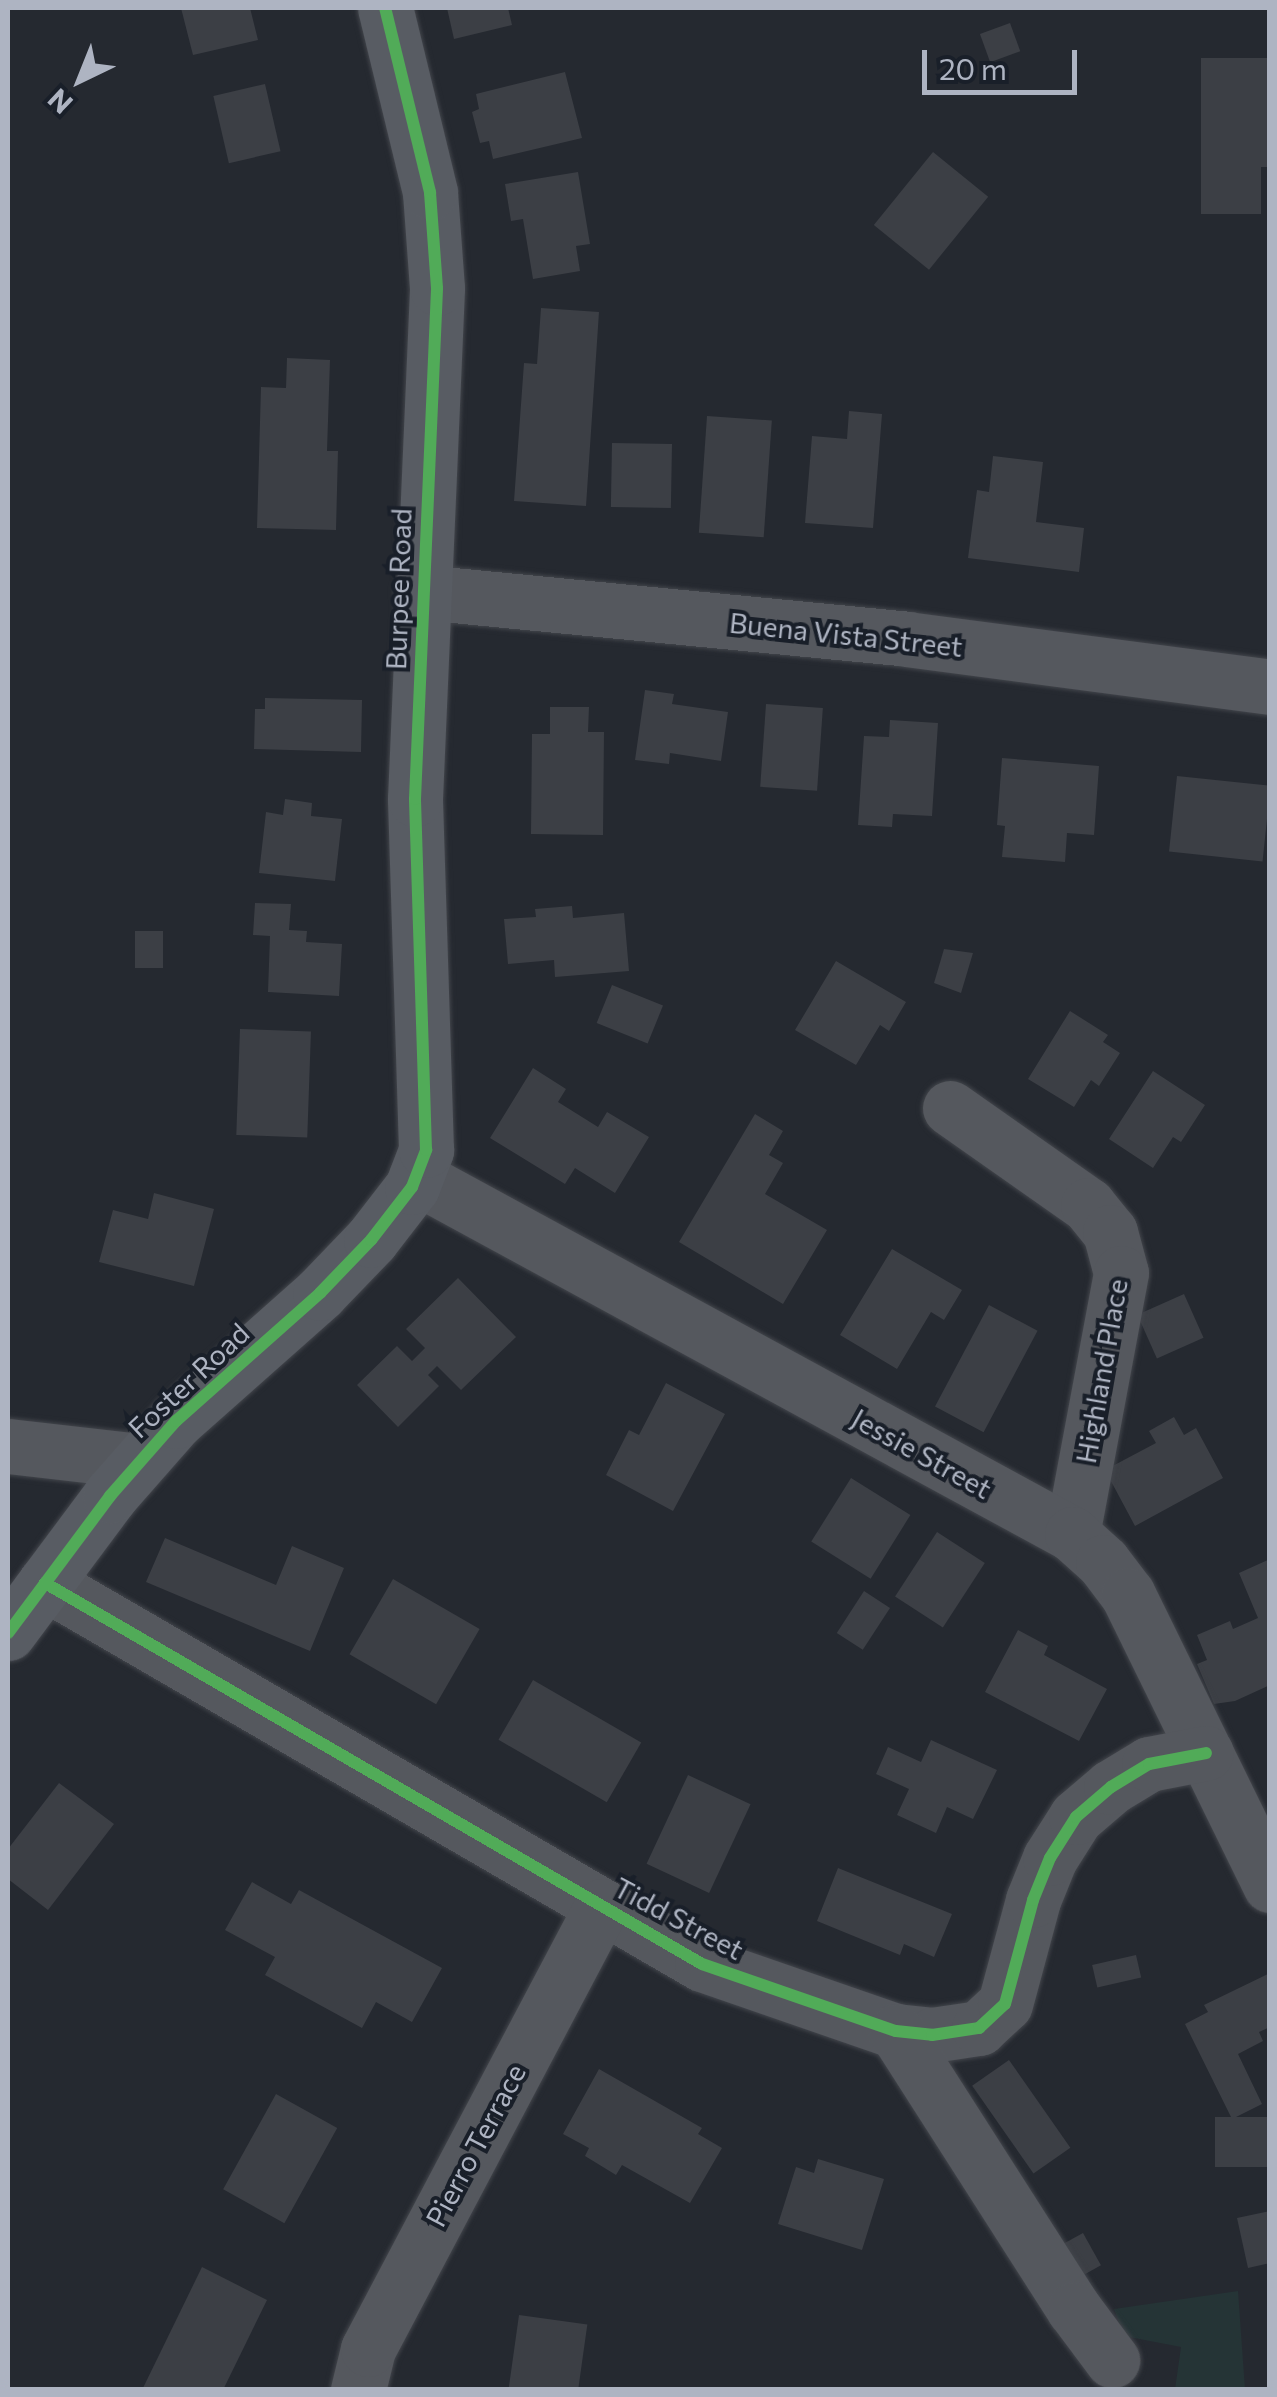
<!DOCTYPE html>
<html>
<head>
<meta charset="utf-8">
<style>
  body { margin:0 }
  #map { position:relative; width:1277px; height:2397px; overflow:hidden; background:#252930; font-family:Commissioner,sans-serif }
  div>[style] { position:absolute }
  .green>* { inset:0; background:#253436 }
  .building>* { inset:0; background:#3c3f45; transform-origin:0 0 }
  .roads { filter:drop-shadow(0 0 2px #42454b) drop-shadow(0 0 2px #42454b) }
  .street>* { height:55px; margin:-27.5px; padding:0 27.5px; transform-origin:27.5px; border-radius:27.5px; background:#55585e }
  .secondary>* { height:55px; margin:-27.5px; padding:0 27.5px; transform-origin:27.5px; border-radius:27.5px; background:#585c63 }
  .cycleway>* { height:12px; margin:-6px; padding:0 6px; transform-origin:6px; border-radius:6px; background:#51ab58 }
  span { translate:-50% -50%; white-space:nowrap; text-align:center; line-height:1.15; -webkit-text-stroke:8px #191f29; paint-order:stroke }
  .street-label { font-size:28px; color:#aeb4c2 }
  .frame { position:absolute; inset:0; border:10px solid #aeb4c2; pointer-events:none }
  .north { position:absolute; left:30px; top:30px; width:100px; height:100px; -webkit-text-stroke:8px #191f29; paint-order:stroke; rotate:223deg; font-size:28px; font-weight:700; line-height:40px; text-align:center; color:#aeb4c2 }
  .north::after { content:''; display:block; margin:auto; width:35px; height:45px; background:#aeb4c2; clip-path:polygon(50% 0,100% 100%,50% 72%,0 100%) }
  .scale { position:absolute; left:922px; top:50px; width:155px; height:45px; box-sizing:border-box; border:5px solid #aeb4c2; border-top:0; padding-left:12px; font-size:30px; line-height:35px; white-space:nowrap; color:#aeb4c2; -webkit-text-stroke:8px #191f29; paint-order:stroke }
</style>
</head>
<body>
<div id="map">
  <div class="green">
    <div style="clip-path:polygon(1238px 2291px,1245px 2389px,1175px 2389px,1181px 2347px,1124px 2336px,1114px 2309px)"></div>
  </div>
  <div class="building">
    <div style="clip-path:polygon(181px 8px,250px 8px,258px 40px,193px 55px)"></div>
    <div style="clip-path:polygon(447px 8px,508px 8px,512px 25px,454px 39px)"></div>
    <div style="left:1010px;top:23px;width:30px;height:32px;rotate:70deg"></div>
    <div style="clip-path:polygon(1201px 58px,1270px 58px,1270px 167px,1261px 167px,1261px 214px,1201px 214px)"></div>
    <div style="clip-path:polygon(565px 72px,582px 138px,493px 159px,489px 141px,480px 143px,472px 112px,479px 109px,476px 94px)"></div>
    <div style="left:265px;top:84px;width:69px;height:53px;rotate:77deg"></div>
    <div style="left:933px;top:152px;width:71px;height:94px;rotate:39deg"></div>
    <div style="clip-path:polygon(578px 172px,590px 244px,576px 246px,580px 271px,533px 279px,523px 219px,511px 221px,505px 184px)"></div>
    <div style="clip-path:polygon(541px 308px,599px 312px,586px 506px,514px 501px,524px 363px,537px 364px)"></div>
    <div style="clip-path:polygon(287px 358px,330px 360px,327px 451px,338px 451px,336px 530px,257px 528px,261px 387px,286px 388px)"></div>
    <div style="clip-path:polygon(849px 411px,882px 414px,873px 528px,805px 523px,812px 436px,847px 439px)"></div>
    <div style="left:707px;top:416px;width:65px;height:117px;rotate:4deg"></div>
    <div style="left:612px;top:443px;width:60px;height:64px;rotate:1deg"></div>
    <div style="clip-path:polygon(993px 456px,1043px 462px,1036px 522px,1084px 528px,1079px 572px,968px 558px,977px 490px,989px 492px)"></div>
    <div style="clip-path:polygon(645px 690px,674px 694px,672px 704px,728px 712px,721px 761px,670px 753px,669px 764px,635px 760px)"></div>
    <div style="clip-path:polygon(265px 698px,362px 700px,361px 752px,254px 749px,255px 709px,265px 709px)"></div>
    <div style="left:766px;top:704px;width:57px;height:83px;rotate:4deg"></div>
    <div style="clip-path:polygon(550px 707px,589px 707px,588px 732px,604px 732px,603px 835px,531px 834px,532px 734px,550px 734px)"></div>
    <div style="clip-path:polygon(890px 720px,938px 723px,932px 816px,893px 814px,892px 827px,858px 825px,864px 736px,889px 737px)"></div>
    <div style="clip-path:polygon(1002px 758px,1099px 766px,1094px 835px,1067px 833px,1065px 862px,1002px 857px,1005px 826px,997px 825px)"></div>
    <div style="left:1177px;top:776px;width:94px;height:76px;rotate:6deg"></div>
    <div style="clip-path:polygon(285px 799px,312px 803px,311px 816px,342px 819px,335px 881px,259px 873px,266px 812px,283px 815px)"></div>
    <div style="clip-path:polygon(255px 903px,291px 904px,289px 930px,307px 931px,306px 942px,342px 944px,339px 996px,268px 992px,270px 936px,253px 935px)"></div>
    <div style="clip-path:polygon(572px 906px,573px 918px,624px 913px,629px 971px,555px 977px,554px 960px,508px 964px,504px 919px,536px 917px,535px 909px)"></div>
    <div style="left:135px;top:931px;width:28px;height:37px"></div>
    <div style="clip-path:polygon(944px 949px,973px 953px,961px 993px,934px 983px)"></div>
    <div style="clip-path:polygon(836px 961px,906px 1002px,889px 1031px,880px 1025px,856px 1065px,795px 1030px)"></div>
    <div style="left:612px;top:985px;width:55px;height:41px;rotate:22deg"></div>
    <div style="clip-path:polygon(1070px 1011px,1108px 1035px,1103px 1042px,1120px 1053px,1099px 1086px,1091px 1080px,1074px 1107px,1028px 1079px)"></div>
    <div style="left:240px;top:1029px;width:71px;height:106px;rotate:2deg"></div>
    <div style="clip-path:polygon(533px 1068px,566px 1089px,558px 1102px,598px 1127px,607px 1112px,649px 1137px,615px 1193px,575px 1168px,565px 1184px,490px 1138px)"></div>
    <div style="clip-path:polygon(1153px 1071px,1205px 1105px,1181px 1142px,1173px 1137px,1153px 1168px,1109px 1139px)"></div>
    <div style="clip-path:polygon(755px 1114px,783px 1131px,769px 1155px,783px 1163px,765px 1194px,827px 1230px,783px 1304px,679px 1242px)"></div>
    <div style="clip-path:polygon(154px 1193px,214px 1209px,194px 1286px,99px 1262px,113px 1210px,148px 1219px)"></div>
    <div style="clip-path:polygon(892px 1249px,962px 1290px,944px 1320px,931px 1312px,897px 1369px,840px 1335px)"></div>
    <div style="clip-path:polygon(458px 1278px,516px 1337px,461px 1390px,437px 1366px,428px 1375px,439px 1386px,398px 1427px,357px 1385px,397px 1346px,412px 1361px,425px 1348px,406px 1329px)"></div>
    <div style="left:1184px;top:1294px;width:48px;height:51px;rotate:66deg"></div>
    <div style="left:989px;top:1305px;width:55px;height:115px;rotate:28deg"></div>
    <div style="clip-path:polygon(666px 1383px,725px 1414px,673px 1511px,606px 1475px,629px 1430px,639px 1435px)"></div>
    <div style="clip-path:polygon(1174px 1417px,1184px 1435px,1196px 1428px,1223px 1478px,1135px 1526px,1105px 1470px,1156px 1443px,1149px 1431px)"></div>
    <div style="left:851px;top:1478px;width:70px;height:75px;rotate:32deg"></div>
    <div style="left:937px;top:1532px;width:57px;height:77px;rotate:33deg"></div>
    <div style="clip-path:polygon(165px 1538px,276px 1585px,292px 1546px,344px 1568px,310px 1651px,146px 1582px)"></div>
    <div style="clip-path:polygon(1270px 1559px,1270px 1685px,1235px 1701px,1214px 1704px,1197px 1664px,1207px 1660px,1197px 1635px,1230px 1621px,1233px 1629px,1258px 1618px,1239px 1573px)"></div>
    <div style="left:393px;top:1579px;width:100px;height:87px;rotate:30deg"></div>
    <div style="left:864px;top:1591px;width:31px;height:50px;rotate:33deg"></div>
    <div style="clip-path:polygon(1018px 1630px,1048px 1646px,1044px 1655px,1107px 1689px,1079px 1741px,985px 1692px)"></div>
    <div style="left:533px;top:1680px;width:125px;height:69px;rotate:30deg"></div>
    <div style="clip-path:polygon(931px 1740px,997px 1770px,973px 1819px,947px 1807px,936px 1833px,897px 1815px,909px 1789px,876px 1774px,888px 1747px,921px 1762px)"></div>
    <div style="left:688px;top:1775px;width:69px;height:98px;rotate:25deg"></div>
    <div style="clip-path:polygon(59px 1783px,114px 1824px,48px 1910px,8px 1879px,8px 1849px)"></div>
    <div style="clip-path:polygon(838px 1868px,952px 1914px,934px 1957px,904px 1944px,900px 1955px,817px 1921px)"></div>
    <div style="clip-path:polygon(252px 1882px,291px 1904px,299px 1890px,442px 1968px,412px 2022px,376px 2002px,362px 2028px,265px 1975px,275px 1957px,225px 1930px)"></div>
    <div style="left:1136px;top:1955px;width:23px;height:45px;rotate:77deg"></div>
    <div style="clip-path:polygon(1270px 1973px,1270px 2027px,1259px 2032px,1263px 2041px,1238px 2054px,1262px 2104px,1232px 2119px,1185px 2024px,1208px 2012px,1204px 2005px)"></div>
    <div style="left:1009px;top:2060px;width:107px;height:45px;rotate:55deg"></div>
    <div style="clip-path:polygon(599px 2069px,702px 2128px,698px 2134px,722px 2148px,690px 2203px,622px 2165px,616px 2175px,585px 2156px,589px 2148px,563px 2134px)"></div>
    <div style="left:276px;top:2094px;width:70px;height:109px;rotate:29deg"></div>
    <div style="left:1270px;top:2117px;width:50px;height:55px;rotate:90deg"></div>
    <div style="clip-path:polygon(818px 2159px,884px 2179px,862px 2250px,778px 2224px,796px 2167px,814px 2173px)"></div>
    <div style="clip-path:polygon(1270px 2211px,1270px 2263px,1248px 2268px,1237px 2218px)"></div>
    <div style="left:1083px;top:2233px;width:37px;height:25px;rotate:61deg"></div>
    <div style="clip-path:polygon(202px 2267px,267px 2300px,223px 2390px,142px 2390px)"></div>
    <div style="left:519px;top:2315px;width:69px;height:76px;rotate:8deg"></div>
  </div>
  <div class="roads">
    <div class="street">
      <div style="left:422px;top:592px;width:487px;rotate:5.5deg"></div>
      <div style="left:907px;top:639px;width:366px;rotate:7.5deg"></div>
      <div style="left:950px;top:1108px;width:169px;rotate:35.1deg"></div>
      <div style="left:1088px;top:1205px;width:35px;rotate:51deg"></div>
      <div style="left:1110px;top:1232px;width:42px;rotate:75deg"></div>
      <div style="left:1121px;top:1273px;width:266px;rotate:100.6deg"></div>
      <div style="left:416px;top:1177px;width:747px;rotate:28.56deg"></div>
      <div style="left:1072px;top:1534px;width:42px;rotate:42.1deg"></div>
      <div style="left:1103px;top:1562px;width:41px;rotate:52.9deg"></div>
      <div style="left:1128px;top:1595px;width:323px;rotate:63.9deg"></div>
      <div style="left:8px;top:1446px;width:132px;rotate:6.5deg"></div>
      <div style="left:45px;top:1583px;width:759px;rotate:30.11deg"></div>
      <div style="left:702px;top:1964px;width:205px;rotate:19.1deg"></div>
      <div style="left:896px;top:2031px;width:36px;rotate:6deg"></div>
      <div style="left:932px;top:2035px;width:48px;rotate:-8.5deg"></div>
      <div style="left:979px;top:2028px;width:35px;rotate:-43deg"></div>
      <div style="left:1005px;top:2004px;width:108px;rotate:-74.9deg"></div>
      <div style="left:1033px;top:1900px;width:45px;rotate:-68deg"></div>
      <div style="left:1050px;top:1858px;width:49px;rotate:-57.6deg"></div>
      <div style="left:1076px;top:1817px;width:46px;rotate:-40.6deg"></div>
      <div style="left:1111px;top:1787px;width:44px;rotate:-31.2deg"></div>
      <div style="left:1149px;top:1764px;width:58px;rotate:-10.9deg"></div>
      <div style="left:896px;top:2031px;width:330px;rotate:57.4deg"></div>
      <div style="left:1074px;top:2309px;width:64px;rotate:53.3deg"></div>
      <div style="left:358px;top:2390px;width:42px;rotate:-76.3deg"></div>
      <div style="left:368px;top:2349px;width:501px;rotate:-62.16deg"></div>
    </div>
    <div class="secondary">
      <div style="left:8px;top:1633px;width:171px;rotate:-53.3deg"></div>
      <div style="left:110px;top:1496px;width:100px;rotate:-48.7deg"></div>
      <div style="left:176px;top:1421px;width:193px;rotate:-41.6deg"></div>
      <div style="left:320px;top:1293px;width:74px;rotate:-46.1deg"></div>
      <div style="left:371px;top:1240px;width:67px;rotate:-52.3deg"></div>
      <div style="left:412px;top:1187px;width:40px;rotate:-69deg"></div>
      <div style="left:426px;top:1150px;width:351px;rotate:-91.8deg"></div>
      <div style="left:415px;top:799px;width:511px;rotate:-87.53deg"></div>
      <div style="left:437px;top:288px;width:96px;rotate:-94.2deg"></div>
      <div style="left:430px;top:192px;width:189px;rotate:-103.7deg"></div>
    </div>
  </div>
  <div class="cycleway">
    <div style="left:45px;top:1583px;width:759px;rotate:30.11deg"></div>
    <div style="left:702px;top:1964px;width:205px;rotate:19.1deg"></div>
    <div style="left:896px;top:2031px;width:36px;rotate:6deg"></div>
    <div style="left:932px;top:2035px;width:48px;rotate:-8.5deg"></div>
    <div style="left:979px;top:2028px;width:35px;rotate:-43deg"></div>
    <div style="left:1005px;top:2004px;width:108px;rotate:-74.9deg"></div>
    <div style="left:1033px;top:1900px;width:45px;rotate:-68deg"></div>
    <div style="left:1050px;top:1858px;width:49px;rotate:-57.6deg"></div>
    <div style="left:1076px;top:1817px;width:46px;rotate:-40.6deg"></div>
    <div style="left:1111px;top:1787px;width:44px;rotate:-31.2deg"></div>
    <div style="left:1149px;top:1764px;width:58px;rotate:-10.9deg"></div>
    <div style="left:8px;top:1633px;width:171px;rotate:-53.3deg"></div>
    <div style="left:110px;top:1496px;width:100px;rotate:-48.7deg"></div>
    <div style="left:176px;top:1421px;width:193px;rotate:-41.6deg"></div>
    <div style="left:320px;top:1293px;width:74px;rotate:-46.1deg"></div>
    <div style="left:371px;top:1240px;width:67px;rotate:-52.3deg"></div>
    <div style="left:412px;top:1187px;width:40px;rotate:-69deg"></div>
    <div style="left:426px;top:1150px;width:351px;rotate:-91.8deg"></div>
    <div style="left:415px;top:799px;width:511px;rotate:-87.53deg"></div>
    <div style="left:437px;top:288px;width:96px;rotate:-94.2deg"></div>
    <div style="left:430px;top:192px;width:189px;rotate:-103.7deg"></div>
  </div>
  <div class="street-label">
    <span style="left:398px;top:589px;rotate:-88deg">Burpee Road</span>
    <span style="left:846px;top:634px;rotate:6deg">Buena Vista Street</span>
    <span style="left:1101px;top:1371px;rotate:-80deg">Highland Place</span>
    <span style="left:188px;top:1380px;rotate:-43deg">Foster Road</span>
    <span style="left:922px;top:1453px;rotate:29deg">Jessie Street</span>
    <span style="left:679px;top:1918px;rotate:28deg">Tidd Street</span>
    <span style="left:475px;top:2145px;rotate:-62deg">Pierro Terrace</span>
  </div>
  <div class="frame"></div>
  <div class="north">N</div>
  <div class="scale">20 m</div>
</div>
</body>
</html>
